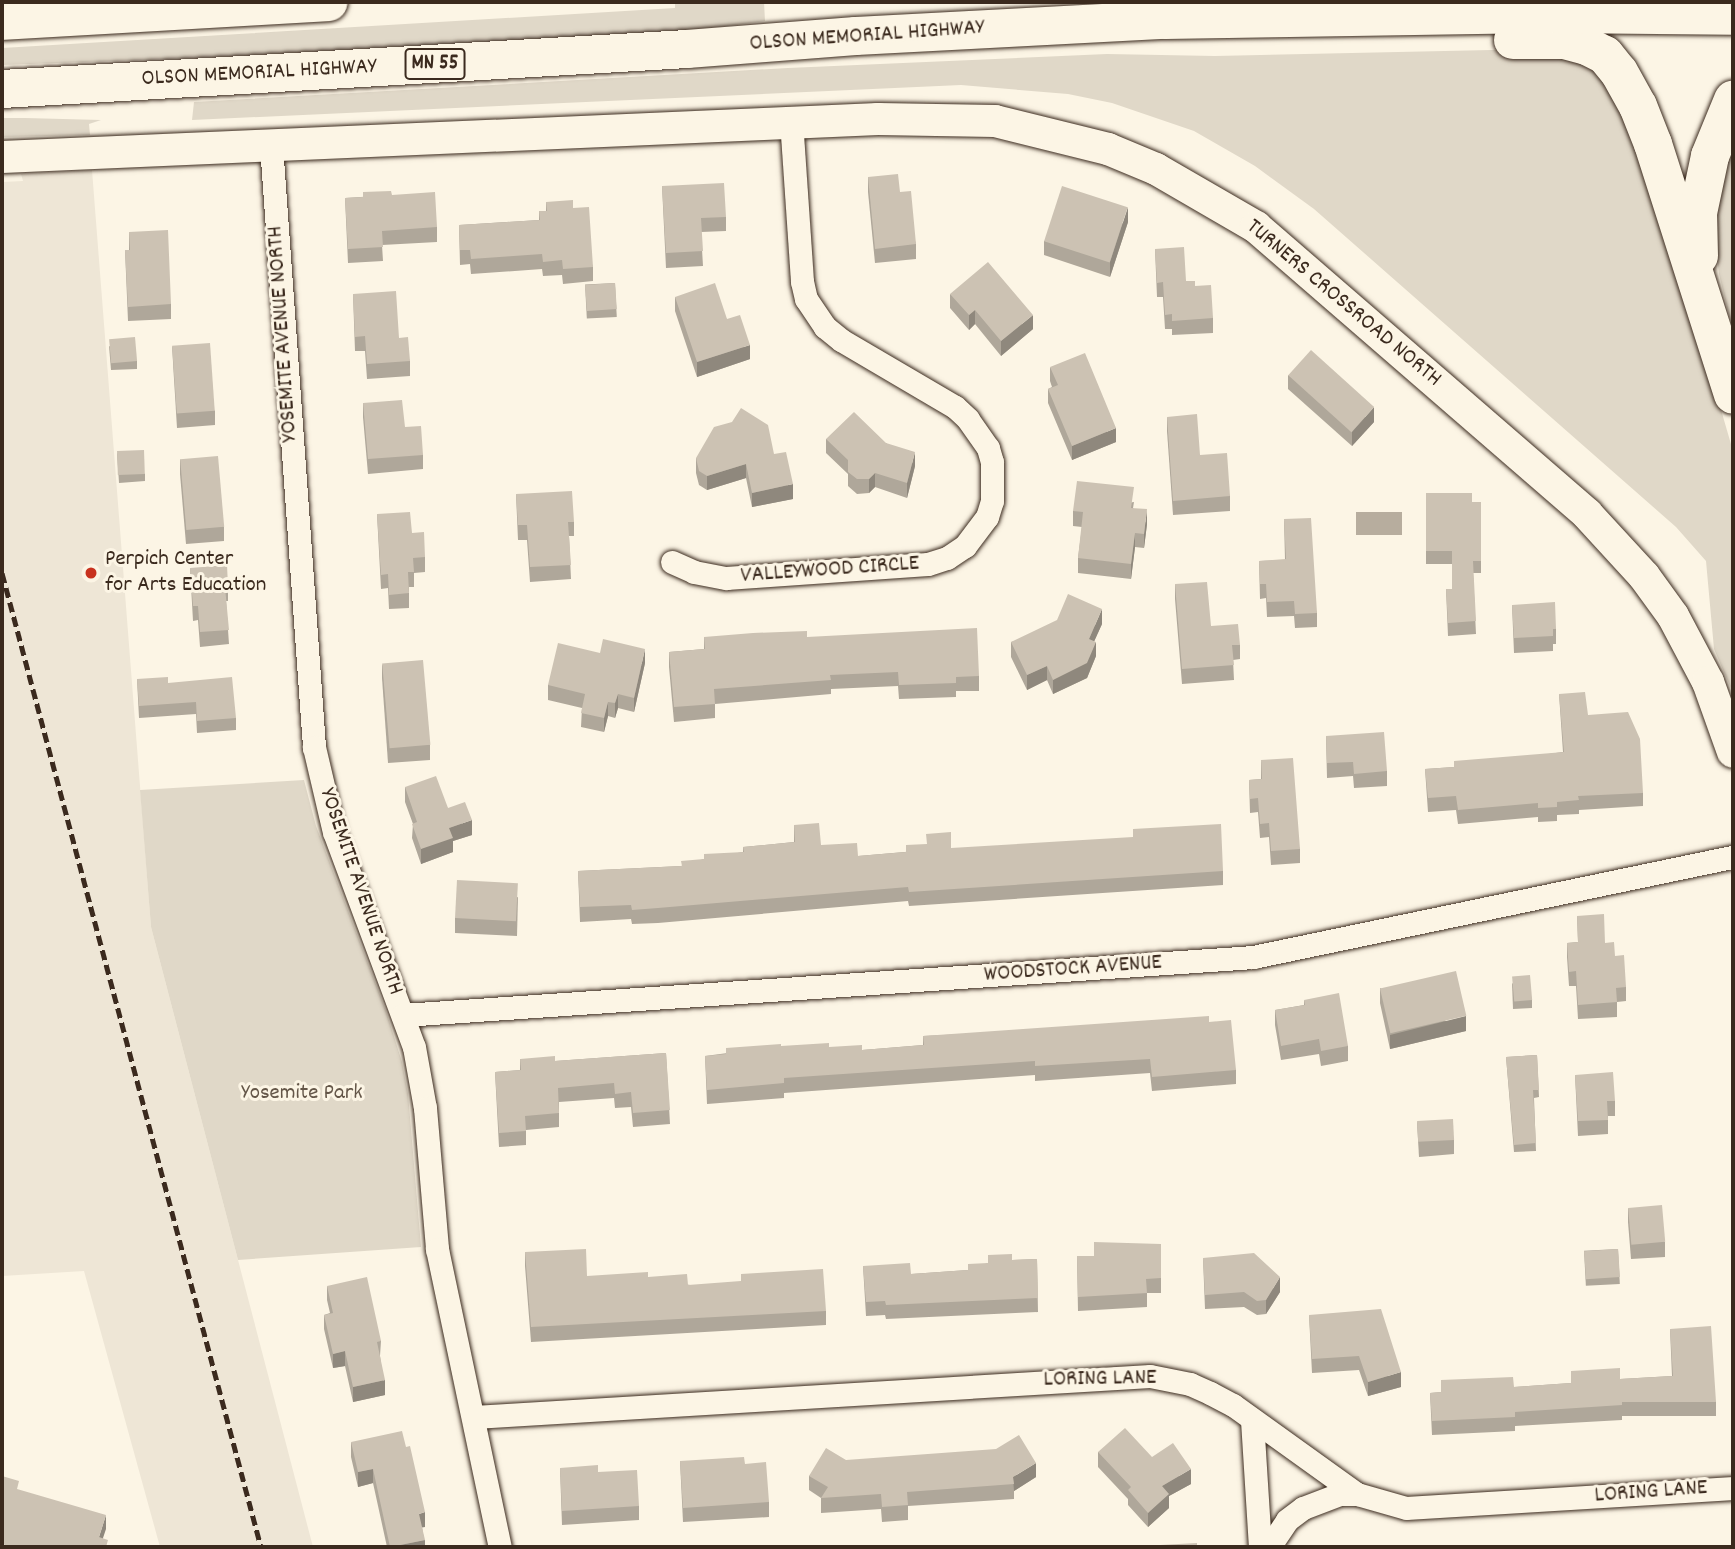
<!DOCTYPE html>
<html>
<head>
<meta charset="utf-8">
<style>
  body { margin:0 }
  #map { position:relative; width:1735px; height:1549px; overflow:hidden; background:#fcf5e5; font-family:Dekko,sans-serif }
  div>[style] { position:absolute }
  .built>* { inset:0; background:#eee6d6 }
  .green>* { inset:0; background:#e0d8c8 }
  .water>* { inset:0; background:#b7ad9e; transform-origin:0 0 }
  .roads { filter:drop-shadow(0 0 2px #3b2a1e) drop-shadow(0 0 2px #3b2a1e) }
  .street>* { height:23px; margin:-11.5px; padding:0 11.5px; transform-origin:11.5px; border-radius:11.5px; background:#fcf5e5 }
  .secondary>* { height:32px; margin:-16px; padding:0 16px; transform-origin:16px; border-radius:16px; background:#fcf5e5 }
  .highway>* { height:38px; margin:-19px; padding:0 19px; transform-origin:19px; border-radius:19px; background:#fcf5e5 }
  .rail>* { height:5px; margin-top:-2.5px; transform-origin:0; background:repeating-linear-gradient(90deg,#3b2a1e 0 10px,transparent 0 15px) }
  .wall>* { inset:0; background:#afa79a; transform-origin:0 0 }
  .shaded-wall>* { inset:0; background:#8f887d }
  .building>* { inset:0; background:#ccc2b3; transform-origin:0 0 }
  .dots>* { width:19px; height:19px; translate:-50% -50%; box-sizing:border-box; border:4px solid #fcf5e5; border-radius:50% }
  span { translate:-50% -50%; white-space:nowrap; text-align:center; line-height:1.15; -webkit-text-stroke:6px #fcf5e5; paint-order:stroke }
  .shield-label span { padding:2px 5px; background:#fcf5e5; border:2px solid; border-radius:5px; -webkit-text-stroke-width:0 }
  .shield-label { font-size:21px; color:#3b2a1e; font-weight:700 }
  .street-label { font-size:23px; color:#3b2a1e }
  .poi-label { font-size:23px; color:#3b2a1e }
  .left { translate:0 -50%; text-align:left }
  .park-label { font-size:23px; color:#645648 }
  .frame { position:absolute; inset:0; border:4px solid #3b2a1e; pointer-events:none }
</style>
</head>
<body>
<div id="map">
  <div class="built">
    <div style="clip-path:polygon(92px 170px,151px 927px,313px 1547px,160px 1547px,84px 1271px,2px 1276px,2px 182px,23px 181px,21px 174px)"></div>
  </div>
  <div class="green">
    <div style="clip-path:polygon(675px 2px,764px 2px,765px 21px,680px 32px,249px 56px,2px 65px,2px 48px,675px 8px)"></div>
    <div style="clip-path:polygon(1536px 49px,1591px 67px,1608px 84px,1654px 179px,1733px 451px,1733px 693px,1714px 649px,1706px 561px,1676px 527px,1314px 209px,1255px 166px,1194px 131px,1112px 103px,1068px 94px,961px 85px,192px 120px,194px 102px,788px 68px,1107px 54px,1215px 56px)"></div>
    <div style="clip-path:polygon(2px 118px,25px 118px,101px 120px,89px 124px,90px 135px,2px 137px)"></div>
    <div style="clip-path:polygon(1733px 134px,1733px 332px,1719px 274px,1714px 229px)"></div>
    <div style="clip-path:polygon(304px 780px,316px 826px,386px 1011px,402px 1062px,408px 1094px,421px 1247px,238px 1260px,151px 927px,140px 790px)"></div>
  </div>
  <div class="water">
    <div style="left:1356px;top:512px;width:46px;height:23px"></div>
  </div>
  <div class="roads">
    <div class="street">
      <div style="left:271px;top:145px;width:604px;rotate:85.91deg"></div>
      <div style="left:314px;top:747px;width:87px;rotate:76.8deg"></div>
      <div style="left:334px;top:832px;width:229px;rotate:69.6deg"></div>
      <div style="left:414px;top:1047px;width:62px;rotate:79.8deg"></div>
      <div style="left:425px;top:1108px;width:142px;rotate:85.1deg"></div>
      <div style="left:437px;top:1249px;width:305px;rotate:78.1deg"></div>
      <div style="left:672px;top:562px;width:24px;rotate:24deg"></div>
      <div style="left:694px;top:572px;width:33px;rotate:11deg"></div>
      <div style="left:726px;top:578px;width:202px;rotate:-4deg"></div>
      <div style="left:928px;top:564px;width:20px;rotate:-18deg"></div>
      <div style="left:947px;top:558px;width:22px;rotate:-34deg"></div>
      <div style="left:965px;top:546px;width:36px;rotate:-53deg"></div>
      <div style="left:987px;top:517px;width:17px;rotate:-73deg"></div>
      <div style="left:992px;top:501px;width:39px;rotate:-90deg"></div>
      <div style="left:992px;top:462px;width:15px;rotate:-106deg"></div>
      <div style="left:988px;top:448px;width:35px;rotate:-125deg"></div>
      <div style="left:968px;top:419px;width:18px;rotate:-137deg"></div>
      <div style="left:955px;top:407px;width:132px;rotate:-149.6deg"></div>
      <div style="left:841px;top:340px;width:21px;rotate:-141deg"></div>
      <div style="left:825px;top:327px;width:34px;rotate:-124deg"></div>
      <div style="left:806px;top:299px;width:18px;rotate:-103deg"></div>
      <div style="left:802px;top:281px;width:161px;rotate:-93.9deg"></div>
      <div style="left:403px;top:1015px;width:852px;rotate:-3.9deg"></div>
      <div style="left:1253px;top:957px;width:490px;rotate:-11.8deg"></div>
      <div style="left:474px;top:1417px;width:677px;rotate:-3.47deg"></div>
      <div style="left:1150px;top:1376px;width:41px;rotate:11.3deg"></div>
      <div style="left:1190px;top:1384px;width:22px;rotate:24deg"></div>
      <div style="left:1210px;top:1393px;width:26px;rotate:28deg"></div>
      <div style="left:1233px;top:1405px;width:153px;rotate:35.7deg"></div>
      <div style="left:1357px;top:1494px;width:51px;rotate:15.9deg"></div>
      <div style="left:1406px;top:1508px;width:328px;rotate:-3.5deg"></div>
      <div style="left:1252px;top:1420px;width:127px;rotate:86.4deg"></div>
      <div style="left:1269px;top:1547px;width:32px;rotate:-56deg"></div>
      <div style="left:1287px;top:1520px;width:20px;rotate:-37deg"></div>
      <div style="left:1303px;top:1508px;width:40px;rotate:-21deg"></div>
      <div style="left:1340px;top:1494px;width:17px"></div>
    </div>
    <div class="secondary">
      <div style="left:2px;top:157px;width:877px;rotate:-2.48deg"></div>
      <div style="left:878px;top:119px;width:117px;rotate:1deg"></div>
      <div style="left:995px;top:121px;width:116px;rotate:13.9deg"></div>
      <div style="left:1108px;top:149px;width:52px;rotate:22.6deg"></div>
      <div style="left:1156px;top:169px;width:116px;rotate:30.1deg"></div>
      <div style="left:1256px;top:227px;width:438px;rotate:40.9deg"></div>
      <div style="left:1587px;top:514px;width:84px;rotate:47.4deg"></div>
      <div style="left:1644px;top:576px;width:49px;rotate:54.1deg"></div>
      <div style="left:1673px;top:616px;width:75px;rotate:62.1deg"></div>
      <div style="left:1708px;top:682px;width:74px;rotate:70.3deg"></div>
    </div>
    <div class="highway">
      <div style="left:2px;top:21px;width:327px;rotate:-3.3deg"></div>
      <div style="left:1513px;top:40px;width:51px"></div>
      <div style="left:1564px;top:40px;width:24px;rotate:15deg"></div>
      <div style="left:1587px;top:46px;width:20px;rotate:27deg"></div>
      <div style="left:1605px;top:55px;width:22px;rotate:51deg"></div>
      <div style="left:1619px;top:72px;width:39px;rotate:61deg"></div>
      <div style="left:1638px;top:106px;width:41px;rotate:68.5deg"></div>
      <div style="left:1653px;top:144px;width:263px;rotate:72.3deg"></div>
      <div style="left:2px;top:89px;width:686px;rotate:-3.34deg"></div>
      <div style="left:687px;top:49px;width:169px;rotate:-4.4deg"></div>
      <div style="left:856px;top:36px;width:309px;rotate:-3deg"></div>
      <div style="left:1165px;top:20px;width:390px;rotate:-0.9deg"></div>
      <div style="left:1555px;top:14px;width:178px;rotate:0.6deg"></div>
      <div style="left:1699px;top:256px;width:43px;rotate:-91.3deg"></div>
      <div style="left:1698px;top:213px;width:58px;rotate:-78.1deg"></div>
      <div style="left:1710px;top:156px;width:61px;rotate:-67.7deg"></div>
    </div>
  </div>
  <div class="rail">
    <div style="left:2px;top:573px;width:1008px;rotate:75.11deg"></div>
  </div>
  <div class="wall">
    <div style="clip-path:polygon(868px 177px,900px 192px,916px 244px,916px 259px,875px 263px,868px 192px)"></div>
    <div style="clip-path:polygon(662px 186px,726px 217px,726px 231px,701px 232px,703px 266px,666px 268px)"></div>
    <div style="clip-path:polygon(392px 195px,437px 227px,437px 242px,382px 245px,383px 261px,348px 263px,345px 198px)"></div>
    <div style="clip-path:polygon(546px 202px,573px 208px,593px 267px,593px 281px,563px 284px,562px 275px,543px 276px,542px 269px,471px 274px,470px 264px,460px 265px,459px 225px,539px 220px,539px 211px,546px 211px)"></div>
    <div style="clip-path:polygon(1128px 222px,1110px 277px,1044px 255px,1044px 241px)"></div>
    <div style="clip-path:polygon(129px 232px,171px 304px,171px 319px,128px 321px,125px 250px,129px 250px)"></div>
    <div style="clip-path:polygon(1155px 249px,1186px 281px,1195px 286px,1213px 318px,1213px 333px,1172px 335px,1172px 329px,1165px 329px,1163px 297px,1157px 297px)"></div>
    <div style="left:615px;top:283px;width:34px;height:30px;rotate:87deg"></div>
    <div style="clip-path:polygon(353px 294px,399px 338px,410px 361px,410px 376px,367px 379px,365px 351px,355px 351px)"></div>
    <div style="clip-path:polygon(950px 294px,1033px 329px,1001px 356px,975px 324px,969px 330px,950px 308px)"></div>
    <div style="clip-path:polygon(675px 297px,727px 319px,750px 359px,697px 377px,675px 311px)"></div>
    <div style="clip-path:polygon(109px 346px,137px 361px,137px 369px,111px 370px)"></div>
    <div style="clip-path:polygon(172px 346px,215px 411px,215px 425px,177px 428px)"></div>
    <div style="clip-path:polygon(1050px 367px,1116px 442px,1072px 460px,1048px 403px,1048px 389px,1052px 387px,1050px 381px)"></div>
    <div style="clip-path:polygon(1288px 375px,1374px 422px,1352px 446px,1288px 389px)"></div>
    <div style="clip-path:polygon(363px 403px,405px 427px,423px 455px,423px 469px,368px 474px,363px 417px)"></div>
    <div style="clip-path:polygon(1167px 417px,1200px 455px,1230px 496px,1230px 511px,1173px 515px,1167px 431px)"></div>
    <div style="clip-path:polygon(826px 439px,886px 443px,915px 466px,907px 498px,875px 487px,869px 493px,857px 494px,848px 486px,848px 474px,826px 453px)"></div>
    <div style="clip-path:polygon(117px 453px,145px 474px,145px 481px,119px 483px)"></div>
    <div style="clip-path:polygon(774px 454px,793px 499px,752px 507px,746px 478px,707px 490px,699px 485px,696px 473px,696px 458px)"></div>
    <div style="clip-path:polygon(180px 459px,224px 527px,224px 541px,186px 544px,180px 474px)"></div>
    <div style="clip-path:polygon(1426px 493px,1472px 502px,1481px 502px,1481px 573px,1473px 573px,1476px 634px,1448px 636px,1446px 589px,1452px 589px,1452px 564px,1426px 564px)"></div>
    <div style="clip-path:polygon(516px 494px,574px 522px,574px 536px,569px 536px,571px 579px,530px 582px,527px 540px,518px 540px)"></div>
    <div style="clip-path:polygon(1134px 502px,1133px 508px,1147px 524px,1144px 548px,1135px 547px,1131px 579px,1078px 573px,1078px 558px,1082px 527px,1073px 526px,1073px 511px)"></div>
    <div style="clip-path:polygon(377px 514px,412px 533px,425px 557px,425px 572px,414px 573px,414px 587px,409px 587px,409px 608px,389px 609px,388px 588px,381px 589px)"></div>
    <div style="clip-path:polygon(1284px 519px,1317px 613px,1317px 627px,1295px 628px,1294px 616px,1267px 617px,1266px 598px,1260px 599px,1259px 561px,1285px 560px)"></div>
    <div style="clip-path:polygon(190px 568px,228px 586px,228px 601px,226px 601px,229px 644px,200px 647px,198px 620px,193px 621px)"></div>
    <div style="clip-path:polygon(1175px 584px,1211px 626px,1240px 645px,1240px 659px,1233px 660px,1234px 680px,1182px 684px,1175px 599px)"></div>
    <div style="clip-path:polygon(1512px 605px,1556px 629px,1556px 644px,1553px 644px,1553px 651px,1514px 653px)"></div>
    <div style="clip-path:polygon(1102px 624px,1094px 641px,1096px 656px,1087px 678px,1053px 694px,1047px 680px,1027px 690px,1011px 657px,1011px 642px)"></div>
    <div style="clip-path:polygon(704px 637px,807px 637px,979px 676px,979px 691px,956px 691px,956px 697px,899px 699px,898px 686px,831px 689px,831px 694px,715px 704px,715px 718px,674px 722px,669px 667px,669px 652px,704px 649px)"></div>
    <div style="clip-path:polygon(645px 663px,634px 712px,618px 708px,615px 718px,608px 716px,604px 732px,581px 727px,582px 708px,548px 700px,548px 685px)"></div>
    <div style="clip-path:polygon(382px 664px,430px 745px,430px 760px,388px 763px,382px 678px)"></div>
    <div style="clip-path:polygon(137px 679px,168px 683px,236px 718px,236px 730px,197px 733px,196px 714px,139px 718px)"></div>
    <div style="clip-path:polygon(1559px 694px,1588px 715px,1643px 793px,1643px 806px,1579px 810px,1579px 814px,1557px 815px,1557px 821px,1538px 822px,1538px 817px,1458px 824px,1456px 810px,1428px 812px,1425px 769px,1454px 767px,1563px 752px)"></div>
    <div style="clip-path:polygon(1326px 736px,1387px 771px,1387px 786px,1354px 788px,1353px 776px,1327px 778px)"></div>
    <div style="clip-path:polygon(1261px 760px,1300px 849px,1300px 863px,1271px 865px,1269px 837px,1260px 838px,1258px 812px,1250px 813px,1249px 780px,1261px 779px)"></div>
    <div style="clip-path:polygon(405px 787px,448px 808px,472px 835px,453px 841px,453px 852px,421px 864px,412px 838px,413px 824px,405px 802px)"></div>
    <div style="clip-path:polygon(794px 825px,821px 845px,858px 856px,951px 848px,1223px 871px,1223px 885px,909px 906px,908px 901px,658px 923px,632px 924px,631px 919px,580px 922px,578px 871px,681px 866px,704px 859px,743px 852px,743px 847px,794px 842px)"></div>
    <div style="clip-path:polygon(518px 897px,517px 936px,455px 933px,455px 918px)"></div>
    <div style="clip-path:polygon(1577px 916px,1605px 943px,1626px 987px,1626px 1001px,1617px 1002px,1617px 1017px,1578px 1019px,1576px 986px,1569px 986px,1567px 957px,1567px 943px,1578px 942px)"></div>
    <div style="clip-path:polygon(1512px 983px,1532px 1000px,1532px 1008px,1513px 1009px)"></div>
    <div style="clip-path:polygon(1380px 988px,1466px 1031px,1390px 1049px,1380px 1003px)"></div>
    <div style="clip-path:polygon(1304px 1000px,1348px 1046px,1348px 1061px,1321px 1066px,1319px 1054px,1281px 1060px,1275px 1025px,1275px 1010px,1304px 1005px)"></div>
    <div style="clip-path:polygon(1209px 1022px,1236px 1070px,1236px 1084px,1152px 1091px,1150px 1073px,1035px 1081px,1035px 1075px,784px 1093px,784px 1098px,707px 1104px,705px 1056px,781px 1046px,829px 1047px,862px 1050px,923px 1045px,923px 1036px)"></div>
    <div style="clip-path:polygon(666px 1053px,670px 1124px,633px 1127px,631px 1107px,615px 1108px,614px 1098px,559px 1102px,559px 1127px,526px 1130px,526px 1145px,499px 1147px,495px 1072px,520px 1070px,520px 1059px,555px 1061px)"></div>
    <div style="clip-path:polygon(1537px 1055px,1539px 1097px,1534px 1098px,1536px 1151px,1514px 1152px,1506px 1057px)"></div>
    <div style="clip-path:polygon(1575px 1075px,1615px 1101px,1615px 1116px,1608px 1116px,1608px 1134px,1578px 1136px)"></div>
    <div style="clip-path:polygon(1417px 1122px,1454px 1140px,1454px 1154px,1419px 1157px)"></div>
    <div style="clip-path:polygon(1628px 1208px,1665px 1242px,1665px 1257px,1631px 1259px,1628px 1222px)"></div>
    <div style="clip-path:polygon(1161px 1244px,1161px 1293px,1147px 1293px,1147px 1307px,1078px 1311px,1077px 1256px,1094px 1256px)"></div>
    <div style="left:1618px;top:1249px;width:35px;height:34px;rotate:87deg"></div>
    <div style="clip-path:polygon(525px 1252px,587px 1276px,648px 1277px,826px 1311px,826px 1325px,531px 1342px,525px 1266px)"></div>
    <div style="clip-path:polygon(1203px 1258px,1280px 1292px,1266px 1314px,1257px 1315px,1244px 1307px,1205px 1309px)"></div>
    <div style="clip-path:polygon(1037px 1259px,1038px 1312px,886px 1319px,885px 1315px,866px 1316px,863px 1266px,911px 1274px,968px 1270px,988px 1263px,1012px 1260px)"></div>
    <div style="clip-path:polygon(327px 1286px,381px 1341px,380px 1356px,385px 1395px,353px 1402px,345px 1366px,333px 1368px,324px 1329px,324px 1315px,330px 1313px,327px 1300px)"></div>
    <div style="clip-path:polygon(1309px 1315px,1401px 1387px,1368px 1396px,1359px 1370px,1312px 1373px)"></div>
    <div style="clip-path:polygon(1670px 1329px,1716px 1402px,1716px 1416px,1622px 1416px,1622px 1420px,1515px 1426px,1515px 1431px,1432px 1435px,1430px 1393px,1441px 1392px,1441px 1380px,1514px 1387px,1571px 1383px,1571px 1371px,1620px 1379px,1672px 1376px)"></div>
    <div style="clip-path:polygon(351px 1442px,425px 1527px,422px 1527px,425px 1547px,387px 1547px,373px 1483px,358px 1487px,351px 1457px)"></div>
    <div style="clip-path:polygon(1098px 1452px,1152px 1457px,1191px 1484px,1169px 1496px,1169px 1508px,1148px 1527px,1128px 1505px,1128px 1499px,1098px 1467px)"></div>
    <div style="clip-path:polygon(846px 1460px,1036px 1477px,1014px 1491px,1014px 1499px,908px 1506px,908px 1520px,882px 1522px,881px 1509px,821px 1513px,821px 1498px,809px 1490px,809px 1476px)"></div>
    <div style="clip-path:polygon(680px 1461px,745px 1464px,769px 1502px,769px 1517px,683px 1522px)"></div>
    <div style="clip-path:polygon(560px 1468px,598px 1472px,639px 1506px,639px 1520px,562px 1525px)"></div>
  </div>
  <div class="shaded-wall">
    <div style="clip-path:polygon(1128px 207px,1128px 222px,1110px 277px,1110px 262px)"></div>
    <div style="clip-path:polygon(975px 310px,975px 324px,969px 330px,969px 315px)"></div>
    <div style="clip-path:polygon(1033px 315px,1033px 329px,1001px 356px,1001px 341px)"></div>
    <div style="clip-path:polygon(750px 345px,750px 359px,697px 377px,697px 362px)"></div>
    <div style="clip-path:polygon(1374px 407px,1374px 422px,1352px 446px,1352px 432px)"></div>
    <div style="clip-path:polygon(1116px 428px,1116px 442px,1072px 460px,1072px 446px)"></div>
    <div style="clip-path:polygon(915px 452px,915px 466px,907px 498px,907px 483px)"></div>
    <div style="clip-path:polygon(746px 464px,746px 478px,707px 490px,707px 476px)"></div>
    <div style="clip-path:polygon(875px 473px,875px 487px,869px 493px,869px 479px)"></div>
    <div style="clip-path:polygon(793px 484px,793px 499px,752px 507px,752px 493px)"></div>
    <div style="clip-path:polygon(1147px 509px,1147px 524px,1144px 548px,1144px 534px)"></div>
    <div style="clip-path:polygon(1135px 533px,1135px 547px,1131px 579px,1131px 564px)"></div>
    <div style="clip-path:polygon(1102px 609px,1102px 624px,1089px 653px,1089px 639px)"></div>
    <div style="clip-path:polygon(1096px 642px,1096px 656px,1087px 678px,1053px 694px,1053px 680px)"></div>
    <div style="clip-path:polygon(645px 649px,645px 663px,634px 712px,634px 698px)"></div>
    <div style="clip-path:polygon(1047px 666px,1047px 680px,1027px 690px,1027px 675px)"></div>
    <div style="clip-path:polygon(618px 694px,618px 708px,615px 718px,615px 703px)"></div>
    <div style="clip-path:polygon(608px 702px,608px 716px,604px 732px,604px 718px)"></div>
    <div style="clip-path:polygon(472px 820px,472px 835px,453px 841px,453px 852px,421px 864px,421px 849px,449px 828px)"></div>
    <div style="clip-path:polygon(1466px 1016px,1466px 1031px,1390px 1049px,1390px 1035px)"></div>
    <div style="clip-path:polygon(1280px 1277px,1280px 1292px,1266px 1314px,1266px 1300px)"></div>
    <div style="clip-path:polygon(345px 1351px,345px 1366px,333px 1368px,333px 1354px)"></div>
    <div style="clip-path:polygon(1401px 1372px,1401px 1387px,1368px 1396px,1368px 1382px)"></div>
    <div style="clip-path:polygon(385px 1380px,385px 1395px,353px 1402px,353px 1387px)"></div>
    <div style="clip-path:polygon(1036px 1463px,1036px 1477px,1014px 1491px,1013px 1477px)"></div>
    <div style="clip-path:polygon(373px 1469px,373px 1483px,358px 1487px,358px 1472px)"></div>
    <div style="clip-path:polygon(1191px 1469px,1191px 1484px,1169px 1496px,1169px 1508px,1148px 1527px,1148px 1513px,1162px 1486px)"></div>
    <div style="clip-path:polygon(425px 1512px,425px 1527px,419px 1528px,419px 1514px)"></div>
    <div style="clip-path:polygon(106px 1515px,106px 1529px,100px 1547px,99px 1537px)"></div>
    <div style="clip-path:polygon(425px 1540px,425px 1547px,391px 1547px)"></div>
  </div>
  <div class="building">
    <div style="clip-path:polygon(898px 174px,900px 192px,911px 191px,916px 244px,875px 249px,868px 177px)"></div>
    <div style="clip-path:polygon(724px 183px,726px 217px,701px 218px,703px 251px,666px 253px,662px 186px)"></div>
    <div style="left:1062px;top:186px;width:69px;height:58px;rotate:18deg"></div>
    <div style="clip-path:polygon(391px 191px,392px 195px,435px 192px,437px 227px,382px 231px,383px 247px,348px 249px,345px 198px,363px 197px,363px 192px)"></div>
    <div style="clip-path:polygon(573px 200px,573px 208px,589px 207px,593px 267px,563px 269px,562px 260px,543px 262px,542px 254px,471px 259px,470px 250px,460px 250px,459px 225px,540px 220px,539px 211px,547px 211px,546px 202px)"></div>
    <div style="clip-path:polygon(168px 230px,171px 304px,128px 307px,125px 250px,130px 250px,129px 232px)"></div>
    <div style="clip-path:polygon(1184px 247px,1186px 281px,1195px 281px,1195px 286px,1211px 285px,1213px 318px,1172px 321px,1172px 314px,1165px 315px,1163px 282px,1157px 283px,1155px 249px)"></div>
    <div style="clip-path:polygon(988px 262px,1033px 315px,1001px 341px,975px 310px,969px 315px,950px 294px)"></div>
    <div style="left:615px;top:283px;width:26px;height:30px;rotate:86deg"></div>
    <div style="clip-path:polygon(715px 283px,727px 319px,740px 315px,750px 345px,697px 362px,675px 297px)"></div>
    <div style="clip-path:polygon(396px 291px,399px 338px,408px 337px,410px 361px,367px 364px,365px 336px,355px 337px,353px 294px)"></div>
    <div style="left:135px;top:337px;width:24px;height:26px;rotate:85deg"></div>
    <div style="left:210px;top:343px;width:68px;height:38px;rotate:86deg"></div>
    <div style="left:1311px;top:350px;width:85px;height:34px;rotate:42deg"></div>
    <div style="clip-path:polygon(1085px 353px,1116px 428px,1072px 446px,1048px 389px,1058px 385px,1050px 367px)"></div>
    <div style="clip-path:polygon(402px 400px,405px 427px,421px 426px,423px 455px,368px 459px,363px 403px)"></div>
    <div style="clip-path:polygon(741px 408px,768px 425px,774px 454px,786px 452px,793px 484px,752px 493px,746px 464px,707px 476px,699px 471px,696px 458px,714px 427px,732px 422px)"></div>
    <div style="clip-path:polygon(854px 412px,886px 443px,915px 452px,907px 483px,875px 473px,869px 479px,857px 479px,848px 472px,848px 460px,826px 439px)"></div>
    <div style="clip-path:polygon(1197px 414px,1200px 455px,1227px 453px,1230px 496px,1173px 501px,1167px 417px)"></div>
    <div style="left:144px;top:450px;width:24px;height:27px;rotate:88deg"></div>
    <div style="left:218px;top:456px;width:71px;height:38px;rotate:85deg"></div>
    <div style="clip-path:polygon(1077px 481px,1134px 487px,1131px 508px,1147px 509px,1144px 534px,1135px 533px,1131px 564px,1078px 558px,1083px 512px,1073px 511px)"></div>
    <div style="clip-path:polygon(572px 491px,574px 522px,568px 522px,571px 565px,530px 567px,527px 525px,518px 525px,516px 494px)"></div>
    <div style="clip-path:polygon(1426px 493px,1472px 493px,1472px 502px,1481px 502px,1481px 561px,1473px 561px,1476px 621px,1448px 623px,1446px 589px,1452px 589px,1452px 551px,1426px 551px)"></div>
    <div style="clip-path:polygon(410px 512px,412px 533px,424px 532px,425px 557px,413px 558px,414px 572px,408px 572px,409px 593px,389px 595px,388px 574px,381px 575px,377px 514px)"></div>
    <div style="clip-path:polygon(1311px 518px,1317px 613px,1295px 614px,1294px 601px,1267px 602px,1266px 584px,1260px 584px,1259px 561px,1286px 559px,1284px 519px)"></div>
    <div style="clip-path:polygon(227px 565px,228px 586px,225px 587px,229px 630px,200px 632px,198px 606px,193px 606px,190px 568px)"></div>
    <div style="clip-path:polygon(1207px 582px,1211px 626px,1238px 624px,1240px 645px,1232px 645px,1234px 665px,1182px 669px,1175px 584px)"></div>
    <div style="clip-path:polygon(1068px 594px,1102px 609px,1089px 639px,1096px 642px,1087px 663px,1053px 680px,1047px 666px,1027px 675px,1011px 642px,1057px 620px)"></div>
    <div style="clip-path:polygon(1555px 602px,1556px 629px,1553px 629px,1553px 636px,1514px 638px,1512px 605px)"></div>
    <div style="clip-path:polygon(977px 628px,979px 676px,956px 677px,956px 683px,899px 685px,898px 672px,830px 675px,831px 680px,714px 689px,715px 704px,674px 707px,669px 652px,705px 649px,704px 637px,753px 633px,807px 631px,807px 637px)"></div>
    <div style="clip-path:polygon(603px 639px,645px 649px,634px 698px,618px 694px,615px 703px,608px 702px,604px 718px,581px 713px,585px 694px,548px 685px,558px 643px,600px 653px)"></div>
    <div style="left:423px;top:660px;width:85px;height:41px;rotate:85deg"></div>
    <div style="clip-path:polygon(168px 677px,168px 683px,232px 677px,236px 718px,197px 721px,196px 702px,139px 706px,137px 679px)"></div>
    <div style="clip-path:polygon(1585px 692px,1588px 715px,1628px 712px,1640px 739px,1643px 793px,1578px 796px,1579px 800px,1557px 802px,1557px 807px,1538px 808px,1538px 803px,1458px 810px,1456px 796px,1428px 798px,1425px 769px,1454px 767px,1454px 761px,1564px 752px,1559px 694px)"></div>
    <div style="clip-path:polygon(1384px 732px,1387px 771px,1354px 774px,1353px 762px,1327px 763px,1326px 736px)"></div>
    <div style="clip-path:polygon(1293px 758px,1300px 849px,1271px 851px,1269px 823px,1260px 824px,1258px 798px,1250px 799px,1249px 780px,1262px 779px,1261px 760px)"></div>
    <div style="clip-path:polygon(436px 776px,448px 808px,465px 802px,472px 820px,449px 828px,453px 838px,421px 849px,412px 824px,417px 822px,405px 787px)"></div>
    <div style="clip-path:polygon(819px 823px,821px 845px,857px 843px,858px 856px,906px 852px,906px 845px,927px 844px,926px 834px,951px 832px,951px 848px,1133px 837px,1133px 829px,1221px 824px,1223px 871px,909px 892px,908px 887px,658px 908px,632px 910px,631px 905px,580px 907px,578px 871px,682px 866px,681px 861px,704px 859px,704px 854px,744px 852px,743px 847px,795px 842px,794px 825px)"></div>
    <div style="left:457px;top:880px;width:61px;height:38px;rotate:3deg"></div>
    <div style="clip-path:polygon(1604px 914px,1605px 943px,1614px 942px,1615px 956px,1624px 955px,1626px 987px,1616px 988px,1617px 1002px,1578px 1005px,1576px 971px,1569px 972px,1567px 943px,1578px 942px,1577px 916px)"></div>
    <div style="left:1456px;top:971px;width:46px;height:78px;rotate:77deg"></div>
    <div style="left:1530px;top:975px;width:25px;height:18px;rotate:85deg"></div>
    <div style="clip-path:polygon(1339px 993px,1348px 1046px,1321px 1051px,1319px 1039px,1281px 1046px,1275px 1010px,1305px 1005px,1304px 1000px)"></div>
    <div style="clip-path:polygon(1209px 1016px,1209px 1022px,1231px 1020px,1236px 1070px,1152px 1077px,1150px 1059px,1035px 1066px,1035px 1061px,784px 1078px,784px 1083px,707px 1090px,705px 1056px,726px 1054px,726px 1048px,781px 1044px,781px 1046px,829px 1043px,829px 1047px,862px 1045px,862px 1050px,924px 1045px,923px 1036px)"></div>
    <div style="clip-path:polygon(666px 1053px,670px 1110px,633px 1113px,631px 1092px,615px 1094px,614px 1083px,558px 1088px,559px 1113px,525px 1116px,526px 1131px,499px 1133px,495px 1072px,521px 1070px,520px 1059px,555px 1056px,555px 1061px)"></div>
    <div style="clip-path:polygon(1537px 1055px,1539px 1090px,1533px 1090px,1536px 1143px,1514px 1145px,1506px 1057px)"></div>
    <div style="clip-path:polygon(1613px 1072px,1615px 1101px,1607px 1101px,1608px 1120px,1578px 1121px,1575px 1075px)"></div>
    <div style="left:1453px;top:1119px;width:21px;height:36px;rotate:87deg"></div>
    <div style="left:1662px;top:1205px;width:37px;height:34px;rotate:85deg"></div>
    <div style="clip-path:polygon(1094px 1242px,1161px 1244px,1161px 1278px,1146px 1279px,1147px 1293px,1078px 1297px,1077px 1256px,1094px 1256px)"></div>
    <div style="clip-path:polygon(586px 1249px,587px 1276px,648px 1272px,648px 1277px,687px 1274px,688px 1285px,741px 1281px,741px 1274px,823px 1269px,826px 1311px,531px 1327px,525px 1252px)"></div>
    <div style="left:1618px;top:1249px;width:28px;height:34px;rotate:86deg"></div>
    <div style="clip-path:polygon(1254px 1253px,1280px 1277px,1266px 1300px,1257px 1301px,1244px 1292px,1205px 1295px,1203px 1258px)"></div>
    <div style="clip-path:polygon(1012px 1254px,1012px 1260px,1037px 1259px,1038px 1298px,886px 1305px,885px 1301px,866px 1302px,863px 1266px,910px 1263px,911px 1274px,968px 1270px,968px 1264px,988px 1263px,988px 1255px)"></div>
    <div style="clip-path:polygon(367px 1277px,381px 1341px,377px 1342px,385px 1380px,353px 1387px,345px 1351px,333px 1354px,324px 1315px,333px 1313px,327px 1286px)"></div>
    <div style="clip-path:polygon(1381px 1309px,1401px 1372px,1368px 1382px,1359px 1356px,1312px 1359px,1309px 1315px)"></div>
    <div style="clip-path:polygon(1711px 1326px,1716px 1402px,1622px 1402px,1622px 1405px,1515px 1412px,1515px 1417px,1432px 1421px,1430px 1393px,1441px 1392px,1441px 1380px,1513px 1377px,1514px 1387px,1571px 1383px,1571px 1371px,1620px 1368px,1620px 1379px,1673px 1376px,1670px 1329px)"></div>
    <div style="clip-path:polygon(1125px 1428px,1152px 1457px,1173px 1443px,1191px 1469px,1162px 1486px,1169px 1494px,1148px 1513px,1128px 1490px,1131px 1487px,1098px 1452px)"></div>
    <div style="clip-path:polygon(402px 1431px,406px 1447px,410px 1446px,425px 1512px,419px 1514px,425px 1540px,390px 1547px,373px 1469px,358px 1472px,351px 1442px)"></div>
    <div style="clip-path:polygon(1019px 1435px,1036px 1463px,1013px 1477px,1014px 1484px,907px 1492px,908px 1505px,882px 1507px,881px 1494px,821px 1498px,828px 1487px,809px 1476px,826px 1448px,846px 1460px,996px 1449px)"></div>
    <div style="clip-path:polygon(744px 1457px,745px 1464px,766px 1462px,769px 1502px,683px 1508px,680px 1461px)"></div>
    <div style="clip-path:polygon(598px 1465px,598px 1472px,637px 1470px,639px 1506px,562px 1511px,560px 1468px)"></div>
    <div style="clip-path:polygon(2px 1476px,19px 1481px,17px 1489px,106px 1515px,99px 1537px,108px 1540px,106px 1547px,12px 1547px,2px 1544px)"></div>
    <div style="clip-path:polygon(1197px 1543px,1197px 1547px,1161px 1547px,1160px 1545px)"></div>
  </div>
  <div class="dots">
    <div style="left:91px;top:573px;background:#c8321e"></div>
  </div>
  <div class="shield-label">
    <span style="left:435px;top:64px">MN 55</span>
  </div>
  <div class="street-label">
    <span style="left:867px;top:37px;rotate:-4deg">OLSON MEMORIAL HIGHWAY</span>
    <span style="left:259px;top:74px;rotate:-3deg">OLSON MEMORIAL HIGHWAY</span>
    <span style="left:1343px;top:304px;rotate:40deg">TURNERS CROSSROAD NORTH</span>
    <span style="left:284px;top:334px;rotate:-94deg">YOSEMITE AVENUE NORTH</span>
    <span style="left:830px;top:571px;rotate:-4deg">VALLEYWOOD CIRCLE</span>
    <span style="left:360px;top:892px;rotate:71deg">YOSEMITE AVENUE NORTH</span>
    <span style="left:1073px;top:970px;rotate:-4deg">WOODSTOCK AVENUE</span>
    <span style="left:1100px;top:1380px;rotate:-1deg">LORING LANE</span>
    <span style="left:1651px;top:1493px;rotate:-4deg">LORING LANE</span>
  </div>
  <div class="poi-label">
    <span class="left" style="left:105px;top:573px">Perpich Center<br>for Arts Education</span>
  </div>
  <div class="park-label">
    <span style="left:302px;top:1094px">Yosemite Park</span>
  </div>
  <div class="frame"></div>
</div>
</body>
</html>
